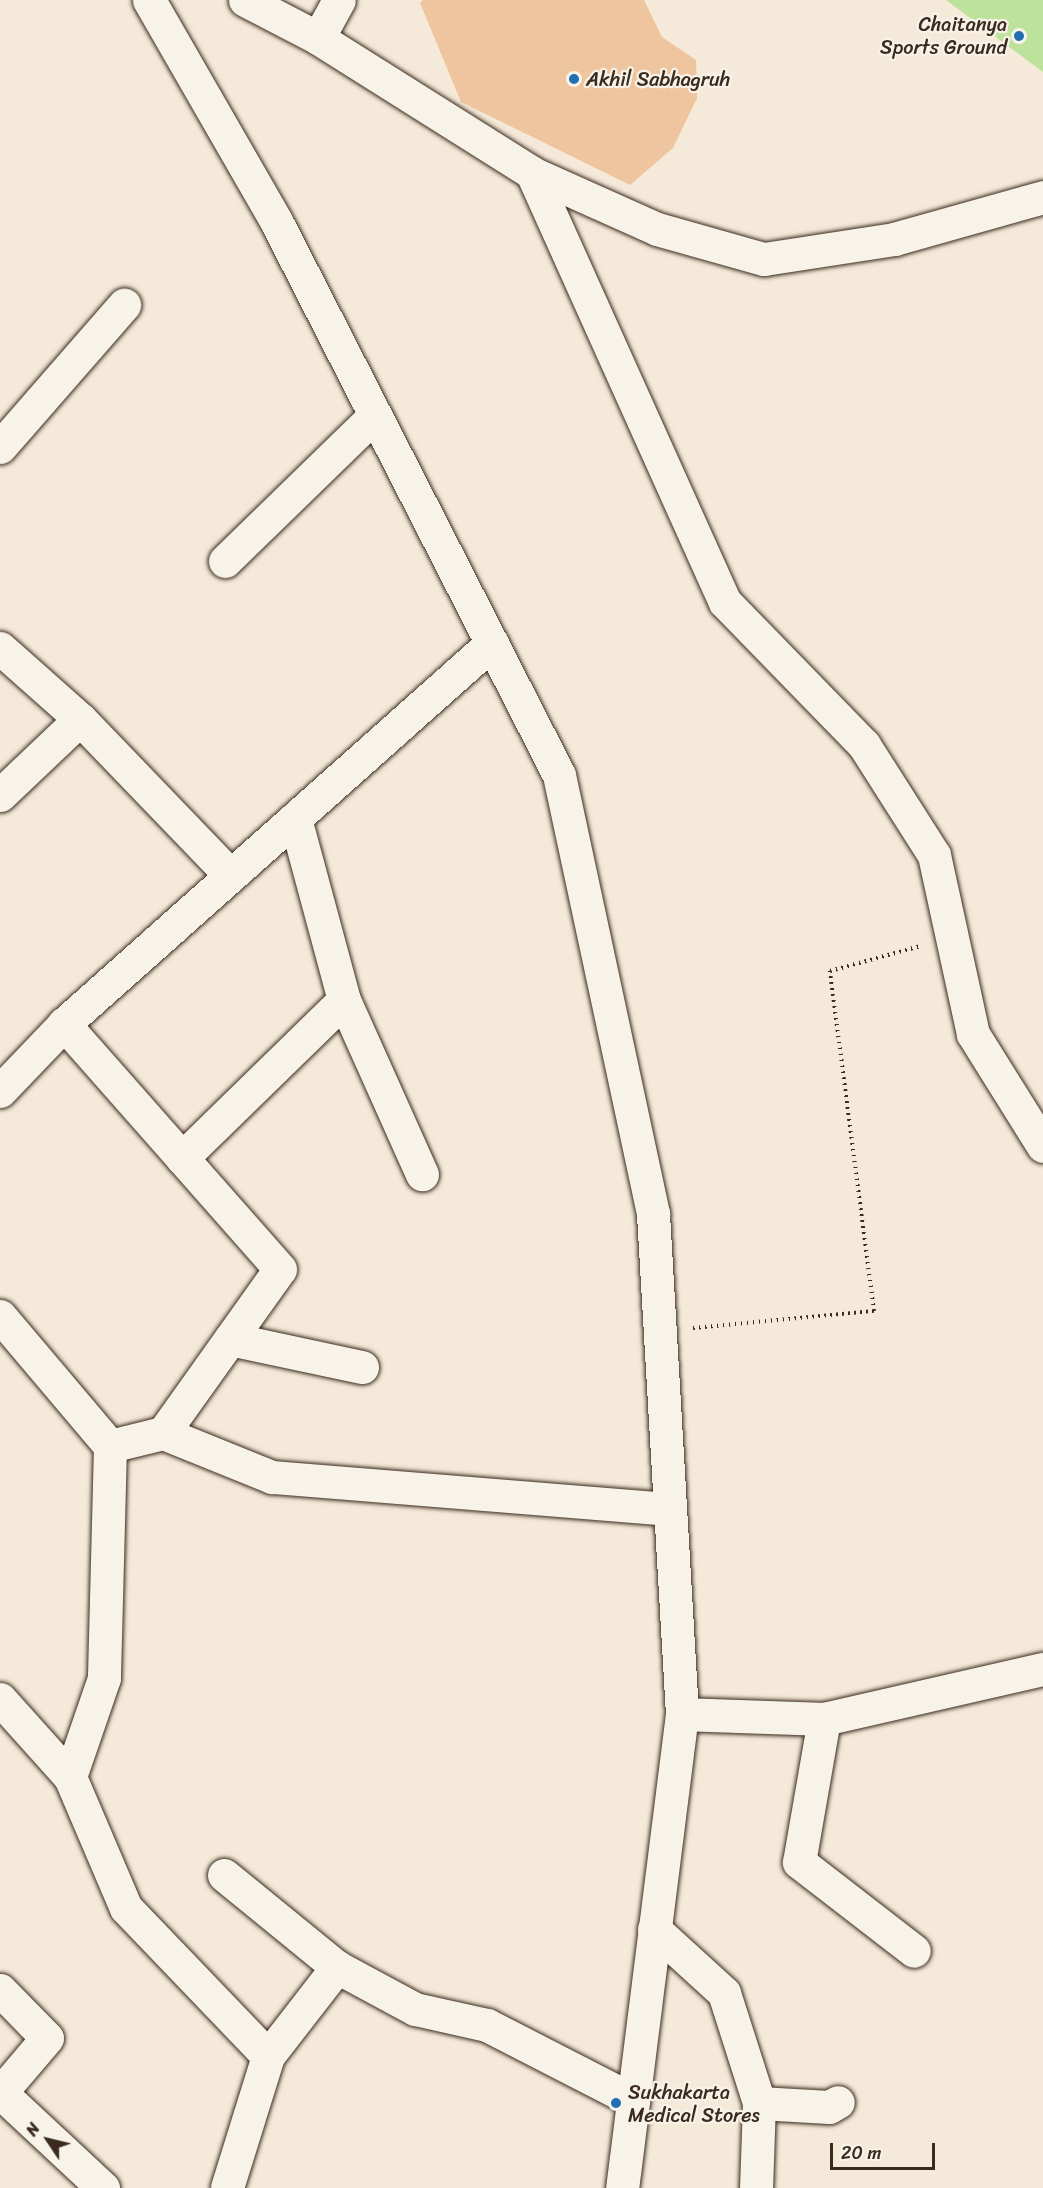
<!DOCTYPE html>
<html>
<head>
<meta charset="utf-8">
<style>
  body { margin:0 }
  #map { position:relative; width:1043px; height:2188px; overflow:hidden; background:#f5ead9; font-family:Sriracha,sans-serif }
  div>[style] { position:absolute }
  .green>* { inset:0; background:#bde29c }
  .building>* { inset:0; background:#eec59e }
  .path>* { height:4px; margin-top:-2px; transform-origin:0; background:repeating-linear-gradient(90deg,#3b2a1e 0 1.5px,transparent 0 6px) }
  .roads { filter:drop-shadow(0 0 2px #3b2a1e) drop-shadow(0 0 2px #3b2a1e) }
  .minor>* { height:33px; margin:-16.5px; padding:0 16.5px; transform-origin:16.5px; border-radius:16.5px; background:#f7f3e8 }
  .major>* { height:33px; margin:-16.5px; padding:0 16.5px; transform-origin:16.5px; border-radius:16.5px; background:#f7f3e8 }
  .dots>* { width:16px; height:16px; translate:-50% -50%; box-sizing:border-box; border:3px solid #f7f3e8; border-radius:50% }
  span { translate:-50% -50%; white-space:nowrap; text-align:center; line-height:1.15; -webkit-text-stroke:4.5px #f7f3e8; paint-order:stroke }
  .poi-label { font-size:20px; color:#3b2a1e }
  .right { translate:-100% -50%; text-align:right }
  .left { translate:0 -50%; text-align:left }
  .north { position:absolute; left:18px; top:2110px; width:60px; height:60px; -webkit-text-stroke:4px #f7f3e8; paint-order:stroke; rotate:305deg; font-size:16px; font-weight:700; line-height:24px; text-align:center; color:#3b2a1e }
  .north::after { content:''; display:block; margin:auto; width:21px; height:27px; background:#3b2a1e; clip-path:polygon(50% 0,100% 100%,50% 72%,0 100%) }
  .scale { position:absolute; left:830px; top:2143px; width:105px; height:27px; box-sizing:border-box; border:3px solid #3b2a1e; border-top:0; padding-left:8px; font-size:18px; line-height:21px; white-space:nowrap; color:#3b2a1e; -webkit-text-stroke:4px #f7f3e8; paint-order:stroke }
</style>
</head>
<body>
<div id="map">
  <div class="green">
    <div style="clip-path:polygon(946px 0,1043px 0,1043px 72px)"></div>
  </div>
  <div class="building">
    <div style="clip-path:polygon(423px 0,644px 0,662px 37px,696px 60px,697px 98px,673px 148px,630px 185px,461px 102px,420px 3px)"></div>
  </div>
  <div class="path">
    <div style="left:693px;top:1328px;width:182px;rotate:-5.4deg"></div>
    <div style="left:874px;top:1311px;width:343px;rotate:-97.4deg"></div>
    <div style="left:830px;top:971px;width:94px;rotate:-15.4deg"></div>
  </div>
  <div class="roads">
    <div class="minor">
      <div style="left:245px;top:0;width:82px;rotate:27.5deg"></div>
      <div style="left:318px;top:38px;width:253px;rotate:32.2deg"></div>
      <div style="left:532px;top:173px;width:137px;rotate:24.1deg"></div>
      <div style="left:657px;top:229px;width:111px;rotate:15.7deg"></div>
      <div style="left:764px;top:259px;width:132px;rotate:-8.7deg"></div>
      <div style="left:894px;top:239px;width:155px;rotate:-15.7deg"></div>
      <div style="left:318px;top:38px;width:43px;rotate:-61.1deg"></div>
      <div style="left:532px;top:173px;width:470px;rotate:65.8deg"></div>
      <div style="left:725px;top:602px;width:199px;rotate:45.8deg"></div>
      <div style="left:864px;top:745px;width:130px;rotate:57.5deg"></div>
      <div style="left:934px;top:855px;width:183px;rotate:77.7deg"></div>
      <div style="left:973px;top:1034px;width:132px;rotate:58deg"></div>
      <div style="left:0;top:447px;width:189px;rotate:-48.9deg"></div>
      <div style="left:225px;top:561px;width:209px;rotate:-44.2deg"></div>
      <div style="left:0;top:648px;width:107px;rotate:41.6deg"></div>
      <div style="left:80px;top:719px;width:216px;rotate:46.1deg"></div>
      <div style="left:0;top:795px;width:110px;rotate:-43.5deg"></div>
      <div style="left:344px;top:1000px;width:191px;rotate:65.9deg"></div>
      <div style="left:0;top:1091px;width:93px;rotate:-46.3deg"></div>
      <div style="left:182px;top:1158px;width:226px;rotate:-44.3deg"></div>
      <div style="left:344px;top:1000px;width:188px;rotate:-105.1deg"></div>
      <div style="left:0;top:1316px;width:170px;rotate:49.8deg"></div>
      <div style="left:110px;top:1446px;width:232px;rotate:91.5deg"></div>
      <div style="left:104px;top:1678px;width:105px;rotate:109deg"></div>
      <div style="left:230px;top:1339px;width:135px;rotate:12deg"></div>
      <div style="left:163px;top:1433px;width:201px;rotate:-54.5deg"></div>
      <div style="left:280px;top:1269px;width:327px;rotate:-131.4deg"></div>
      <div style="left:64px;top:1024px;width:573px;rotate:-41.68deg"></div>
      <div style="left:110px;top:1446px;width:55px;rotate:-13.8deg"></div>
      <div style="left:163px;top:1433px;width:118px;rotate:22deg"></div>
      <div style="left:272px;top:1477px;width:399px;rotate:4.6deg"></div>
      <div style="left:0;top:1699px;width:105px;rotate:48.1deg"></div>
      <div style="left:70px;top:1777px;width:142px;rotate:66.9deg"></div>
      <div style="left:126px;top:1908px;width:205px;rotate:46.2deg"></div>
      <div style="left:268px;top:2056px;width:138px;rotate:107.3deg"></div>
      <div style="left:682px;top:1714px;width:142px;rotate:2deg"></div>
      <div style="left:824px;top:1719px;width:145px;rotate:99.9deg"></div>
      <div style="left:799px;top:1862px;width:145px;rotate:37.7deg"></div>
      <div style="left:824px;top:1719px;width:225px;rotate:-12.9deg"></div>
      <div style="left:224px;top:1875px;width:146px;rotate:39.2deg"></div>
      <div style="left:654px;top:1929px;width:95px;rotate:42.4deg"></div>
      <div style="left:724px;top:1993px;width:115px;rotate:72.3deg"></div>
      <div style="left:759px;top:2103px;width:85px;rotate:92deg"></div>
      <div style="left:0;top:1990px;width:67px;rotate:45.6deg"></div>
      <div style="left:47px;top:2038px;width:71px;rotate:130.4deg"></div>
      <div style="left:268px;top:2056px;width:113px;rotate:-52.2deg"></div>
      <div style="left:337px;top:1967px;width:89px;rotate:28.3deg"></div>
      <div style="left:415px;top:2009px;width:74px;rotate:12.5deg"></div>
      <div style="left:487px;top:2025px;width:164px;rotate:27.2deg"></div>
      <div style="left:0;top:2092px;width:141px;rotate:43deg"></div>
      <div style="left:759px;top:2103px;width:70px;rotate:3.3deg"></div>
      <div style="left:829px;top:2107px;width:10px;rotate:-29deg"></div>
    </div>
    <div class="major">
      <div style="left:149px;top:0;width:255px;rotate:60.1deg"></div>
      <div style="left:276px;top:221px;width:622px;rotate:62.94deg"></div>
      <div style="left:559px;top:775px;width:449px;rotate:77.9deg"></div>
      <div style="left:653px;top:1214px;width:501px;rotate:86.68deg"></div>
      <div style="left:682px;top:1714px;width:478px;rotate:97.2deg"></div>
    </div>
  </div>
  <div class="dots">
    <div style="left:1019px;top:36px;background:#1f6fb2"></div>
    <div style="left:574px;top:79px;background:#1f6fb2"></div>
    <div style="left:616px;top:2103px;background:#1f6fb2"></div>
  </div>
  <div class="poi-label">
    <span class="right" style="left:1007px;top:36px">Chaitanya<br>Sports Ground</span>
    <span class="left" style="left:586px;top:79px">Akhil Sabhagruh</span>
    <span class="left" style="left:628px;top:2104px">Sukhakarta<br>Medical Stores</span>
  </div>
  <div class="north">N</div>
  <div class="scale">20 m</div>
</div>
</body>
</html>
